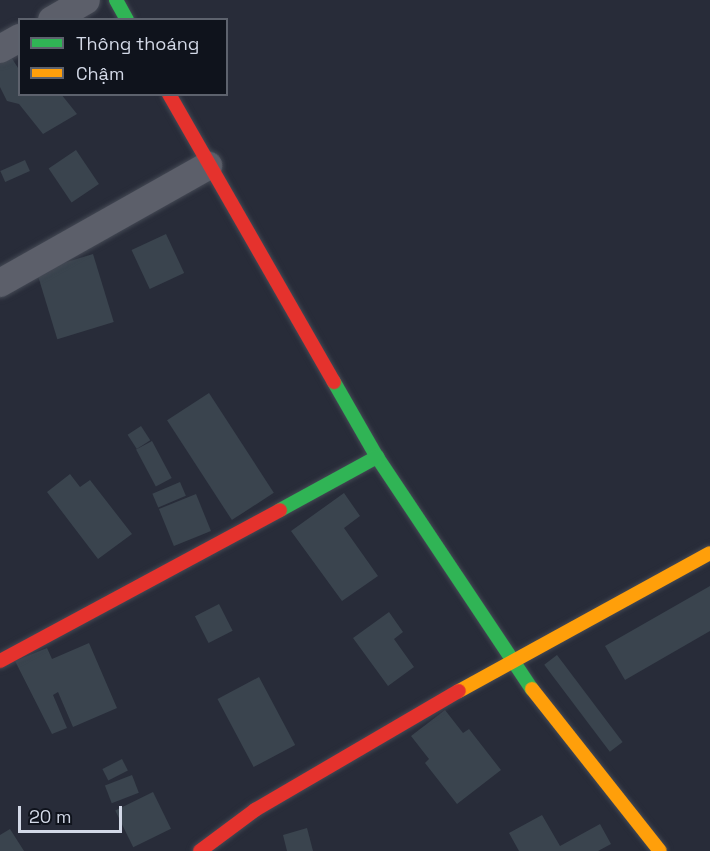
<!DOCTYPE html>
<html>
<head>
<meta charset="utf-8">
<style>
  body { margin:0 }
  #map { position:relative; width:710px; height:851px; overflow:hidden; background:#282c39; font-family:"Space Grotesk",sans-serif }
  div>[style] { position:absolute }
  .building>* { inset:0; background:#3a444e; transform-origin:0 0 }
  .roads { filter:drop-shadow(0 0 2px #444954) drop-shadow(0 0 2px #444954) }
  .street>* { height:28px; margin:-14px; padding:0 14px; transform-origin:14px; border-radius:14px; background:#5c5f6a }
  .fast>* { height:14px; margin:-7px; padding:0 7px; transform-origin:7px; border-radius:7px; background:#30b455 }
  .slow>* { height:14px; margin:-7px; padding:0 7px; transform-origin:7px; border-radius:7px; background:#ff9f0a }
  .jam>* { height:14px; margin:-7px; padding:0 7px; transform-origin:7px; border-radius:7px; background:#e5322d }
  span { translate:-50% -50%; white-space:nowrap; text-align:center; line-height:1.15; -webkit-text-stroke:4.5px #0f131c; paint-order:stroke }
  .legend { position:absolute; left:18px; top:18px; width:210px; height:78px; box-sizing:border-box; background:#0f131c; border:2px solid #5d626d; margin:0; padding:8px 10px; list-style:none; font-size:18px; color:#d3d9e7 }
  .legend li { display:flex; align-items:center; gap:12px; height:30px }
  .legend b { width:30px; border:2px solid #5d626d }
  .scale { position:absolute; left:18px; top:806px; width:104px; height:27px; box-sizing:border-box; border:3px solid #d3d9e7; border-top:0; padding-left:8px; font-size:18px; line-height:21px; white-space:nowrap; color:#d3d9e7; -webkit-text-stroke:4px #0f131c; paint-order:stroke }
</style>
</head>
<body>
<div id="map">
  <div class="building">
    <div style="clip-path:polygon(11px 57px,20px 71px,20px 94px,61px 94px,77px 114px,43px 134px,19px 104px,7px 101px,0 87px,0 63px)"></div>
    <div style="left:76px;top:150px;width:41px;height:33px;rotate:56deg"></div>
    <div style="left:25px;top:160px;width:12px;height:27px;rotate:66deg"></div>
    <div style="left:166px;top:234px;width:43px;height:38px;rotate:65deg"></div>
    <div style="left:93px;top:254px;width:71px;height:59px;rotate:73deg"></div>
    <div style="left:209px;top:393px;width:119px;height:50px;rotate:57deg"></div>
    <div style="left:141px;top:426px;width:17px;height:16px;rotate:57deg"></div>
    <div style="left:152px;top:441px;width:42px;height:18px;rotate:62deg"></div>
    <div style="clip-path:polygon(70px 474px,80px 487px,90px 480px,132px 534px,98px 559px,47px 492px)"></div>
    <div style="left:180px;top:482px;width:15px;height:30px;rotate:67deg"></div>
    <div style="clip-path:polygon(344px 493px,360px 516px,344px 528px,378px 576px,342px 601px,291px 531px)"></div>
    <div style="left:196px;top:494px;width:40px;height:40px;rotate:68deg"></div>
    <div style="clip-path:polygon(710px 586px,710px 631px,625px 680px,605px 646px)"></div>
    <div style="left:219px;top:604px;width:30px;height:27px;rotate:63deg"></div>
    <div style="clip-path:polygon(389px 612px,403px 632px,394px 639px,414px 667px,388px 686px,353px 638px)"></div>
    <div style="clip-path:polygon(89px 643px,117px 708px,73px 727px,58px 692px,53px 695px,67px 728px,52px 734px,15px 661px,47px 648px,52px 659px)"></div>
    <div style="left:557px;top:655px;width:109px;height:16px;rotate:53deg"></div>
    <div style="left:259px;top:677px;width:77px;height:47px;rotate:62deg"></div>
    <div style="clip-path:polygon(445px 710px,463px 733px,469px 729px,501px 770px,457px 804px,425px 763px,429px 759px,411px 736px)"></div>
    <div style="left:122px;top:759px;width:13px;height:22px;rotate:63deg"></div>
    <div style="left:132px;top:775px;width:19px;height:29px;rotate:69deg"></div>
    <div style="left:153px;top:792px;width:41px;height:42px;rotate:64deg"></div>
    <div style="clip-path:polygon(542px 815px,560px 846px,600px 824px,611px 844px,598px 851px,519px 851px,509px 833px)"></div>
    <div style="clip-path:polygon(307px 828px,313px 851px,287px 851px,283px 835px)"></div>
    <div style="clip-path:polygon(10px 829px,24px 851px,0 851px,0 835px)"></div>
  </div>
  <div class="roads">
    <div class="street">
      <div style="left:52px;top:20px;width:39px;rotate:-30deg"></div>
      <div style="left:0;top:49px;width:23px;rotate:-29deg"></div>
      <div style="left:0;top:283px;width:239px;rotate:-29.4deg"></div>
    </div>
    <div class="fast">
      <div style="left:116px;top:0;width:23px;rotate:61deg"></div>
      <div style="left:334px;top:382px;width:86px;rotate:60.2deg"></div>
      <div style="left:377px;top:457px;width:279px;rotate:56.3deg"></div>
      <div style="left:280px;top:510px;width:111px;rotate:-28.7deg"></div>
    </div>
    <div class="slow">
      <div style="left:532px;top:689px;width:206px;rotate:51.7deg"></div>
      <div style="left:459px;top:691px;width:286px;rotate:-28.8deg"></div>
    </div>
    <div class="jam">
      <div style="left:169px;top:94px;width:332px;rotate:60.2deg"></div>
      <div style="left:0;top:661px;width:318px;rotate:-28.3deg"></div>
      <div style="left:200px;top:851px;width:69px;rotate:-36.7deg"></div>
      <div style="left:255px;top:810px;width:236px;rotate:-30.3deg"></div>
    </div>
  </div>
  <ul class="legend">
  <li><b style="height:8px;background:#30b455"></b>Thông thoáng</li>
  <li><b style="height:8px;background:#ff9f0a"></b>Chậm</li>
  </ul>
  <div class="scale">20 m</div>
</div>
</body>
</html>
